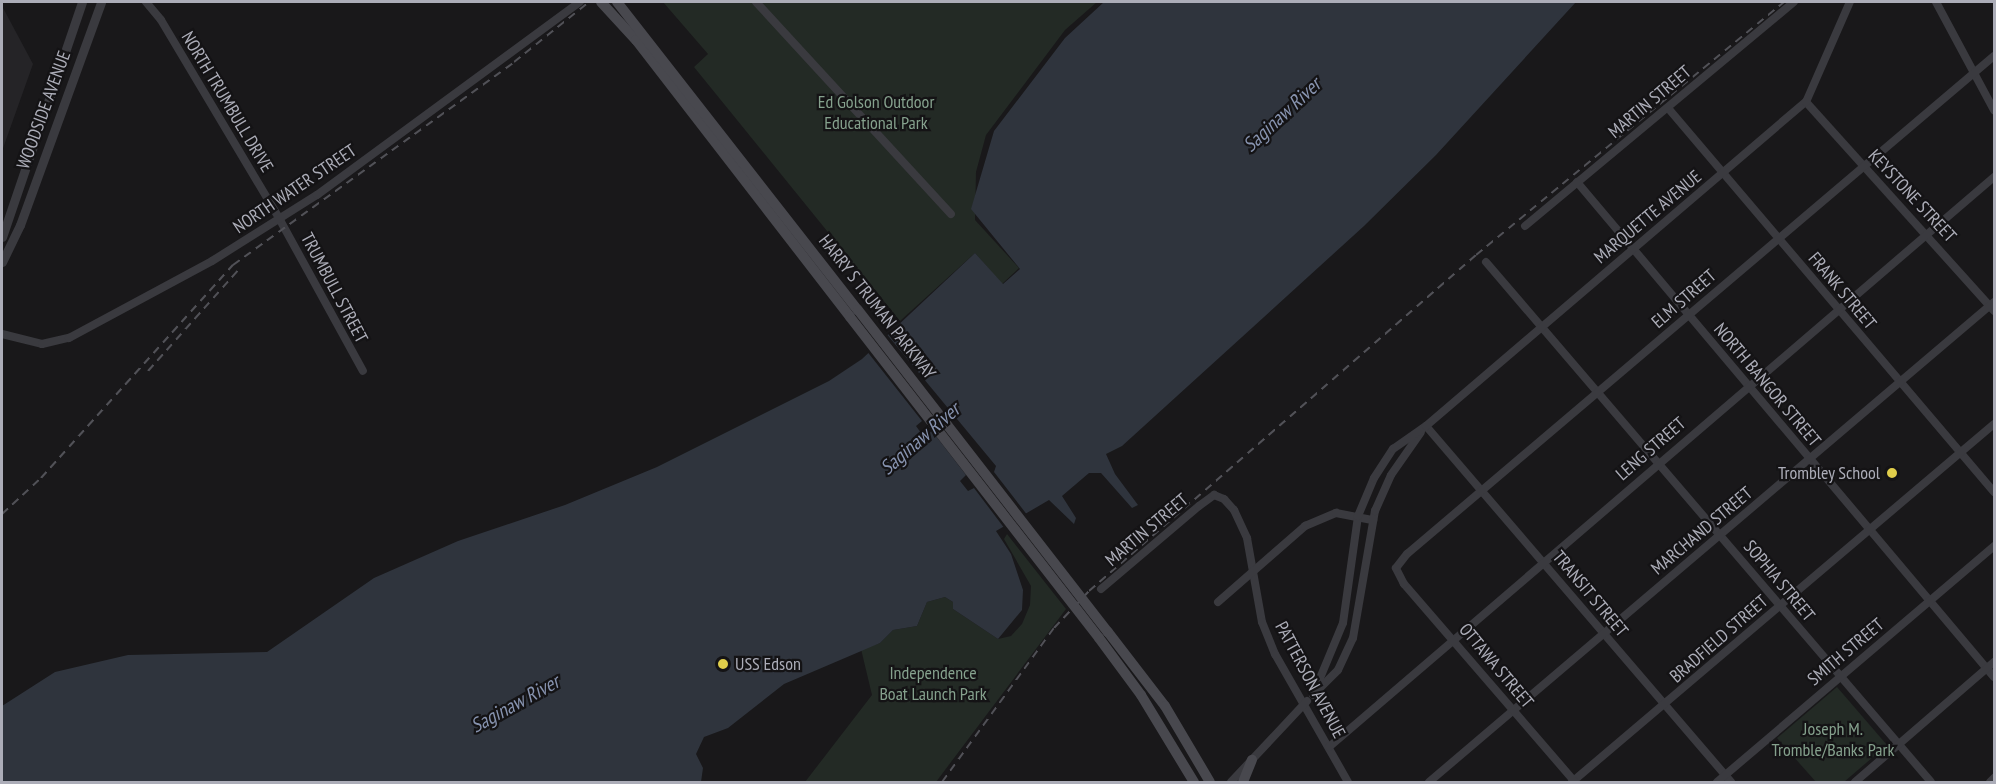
<!DOCTYPE html>
<html>
<head>
<meta charset="utf-8">
<style>
  body { margin:0 }
  #map { position:relative; width:1996px; height:784px; overflow:hidden; background:#19181a; font-family:"PT Sans Narrow",sans-serif }
  div>[style] { position:absolute }
  .built>* { inset:0; background:#252427 }
  .green>* { inset:0; background:#232a25 }
  .water>* { inset:0; background:#2f343d }
  .pier>* { inset:0; background:#19181a }
  .minor>* { height:8px; margin:-4px; padding:0 4px; transform-origin:4px; border-radius:4px; background:#3a3a3f }
  .tertiary>* { height:9px; margin:-4.5px; padding:0 4.5px; transform-origin:4.5px; border-radius:4.5px; background:#3a3a3f }
  .secondary>* { height:10px; margin:-5px; padding:0 5px; transform-origin:5px; border-radius:5px; background:#48484e }
  .rail>* { height:2px; margin-top:-1px; transform-origin:0; background:repeating-linear-gradient(90deg,#515157 0 8px,transparent 0 14px) }
  .secondary-bridge>* { height:10px; margin:-5px; padding:0 5px; transform-origin:5px; border-radius:5px; background:#48484e }
  .dots>* { width:16px; height:16px; translate:-50% -50%; box-sizing:border-box; border:3px solid #141315; border-radius:50% }
  span { translate:-50% -50%; white-space:nowrap; text-align:center; line-height:1.15; -webkit-text-stroke:4.5px #141315; paint-order:stroke }
  .street-label { font-size:18px; color:#acadb8 }
  .park-label { font-size:18px; color:#85a18d }
  .poi-label { font-size:18px; color:#acadb8 }
  .right { translate:-100% -50%; text-align:right }
  .left { translate:0 -50%; text-align:left }
  .water-label { font-size:20px; color:#8793af; font-style:italic }
  .frame { position:absolute; inset:0; border:3px solid #acadb8; pointer-events:none }
</style>
</head>
<body>
<div id="map">
  <div class="built">
    <div style="clip-path:polygon(2px 6px,33px 64px,2px 151px)"></div>
  </div>
  <div class="green">
    <div style="clip-path:polygon(663px 2px,1097px 2px,1065px 30px,986px 135px,976px 172px,975px 220px,1019px 268px,1002px 284px,975px 253px,900px 321px,694px 67px,708px 54px)"></div>
    <div style="clip-path:polygon(1007px 534px,1066px 609px,936px 782px,805px 782px,872px 695px,861px 649px,880px 643px,893px 630px,917px 626px,927px 602px,945px 597px,953px 602px,953px 609px,998px 639px,1011px 636px,1022px 624px,1030px 605px,1031px 586px,1004px 539px)"></div>
    <div style="clip-path:polygon(1837px 687px,1887px 745px,1844px 782px,1816px 782px,1777px 738px)"></div>
  </div>
  <div class="water">
    <div style="clip-path:polygon(1104px 2px,1576px 2px,1436px 155px,1364px 226px,1122px 446px,1106px 454px,1115px 474px,1138px 505px,1132px 508px,1101px 473px,1089px 473px,1062px 496px,1076px 518px,1074px 524px,1049px 500px,996px 531px,1011px 554px,1023px 590px,1022px 610px,998px 639px,953px 609px,953px 602px,945px 597px,927px 602px,917px 626px,893px 630px,880px 643px,784px 684px,728px 728px,704px 737px,696px 754px,703px 768px,701px 782px,2px 782px,2px 706px,55px 672px,128px 655px,267px 652px,374px 578px,458px 541px,565px 505px,657px 467px,829px 381px,862px 359px,975px 253px,1003px 284px,1020px 269px,971px 209px,994px 131px,1065px 38px)"></div>
  </div>
  <div class="pier">
    <div style="clip-path:polygon(885px 332px,991px 460px,996px 466px,994px 472px,1028px 516px,1005px 529px,974px 488px,968px 491px,960px 481px,966px 475px,932px 431px,924px 437px,916px 426px,922px 421px,866px 350px)"></div>
  </div>
  <div class="minor">
    <div style="left:146px;top:2px;width:23px;rotate:50deg"></div>
    <div style="left:161px;top:20px;width:233px;rotate:59.2deg"></div>
    <div style="left:280px;top:220px;width:172px;rotate:61.2deg"></div>
    <div style="left:756px;top:2px;width:288px;rotate:47.4deg"></div>
    <div style="left:1936px;top:2px;width:123px;rotate:61.8deg"></div>
    <div style="left:1806px;top:102px;width:281px;rotate:48deg"></div>
    <div style="left:1668px;top:108px;width:504px;rotate:49.67deg"></div>
    <div style="left:1577px;top:182px;width:647px;rotate:49.89deg"></div>
    <div style="left:1525px;top:226px;width:350px;rotate:-39.8deg"></div>
    <div style="left:1486px;top:262px;width:684px;rotate:49.44deg"></div>
    <div style="left:2px;top:334px;width:41px;rotate:14deg"></div>
    <div style="left:42px;top:344px;width:28px;rotate:-13deg"></div>
    <div style="left:69px;top:338px;width:162px;rotate:-28.3deg"></div>
    <div style="left:212px;top:261px;width:124px;rotate:-32.2deg"></div>
    <div style="left:317px;top:195px;width:326px;rotate:-36.3deg"></div>
    <div style="left:1426px;top:426px;width:469px;rotate:49.4deg"></div>
    <div style="left:1101px;top:589px;width:128px;rotate:-40.3deg"></div>
    <div style="left:1199px;top:506px;width:19px;rotate:-36deg"></div>
    <div style="left:1214px;top:495px;width:11px;rotate:22deg"></div>
    <div style="left:1224px;top:499px;width:15px;rotate:48deg"></div>
    <div style="left:1234px;top:510px;width:31px;rotate:65deg"></div>
    <div style="left:1247px;top:538px;width:85px;rotate:79.9deg"></div>
    <div style="left:1262px;top:622px;width:35px;rotate:68deg"></div>
    <div style="left:1275px;top:654px;width:147px;rotate:60.3deg"></div>
    <div style="left:1218px;top:602px;width:116px;rotate:-41.1deg"></div>
    <div style="left:1305px;top:526px;width:34px;rotate:-23deg"></div>
    <div style="left:1336px;top:513px;width:38px;rotate:11deg"></div>
    <div style="left:1316px;top:692px;width:31px;rotate:-45deg"></div>
    <div style="left:1338px;top:670px;width:35px;rotate:-65deg"></div>
    <div style="left:1353px;top:638px;width:129px;rotate:-80.2deg"></div>
    <div style="left:1375px;top:511px;width:39px;rotate:-66deg"></div>
    <div style="left:1391px;top:475px;width:52px;rotate:-55.1deg"></div>
    <div style="left:1313px;top:695px;width:78px;rotate:-67.4deg"></div>
    <div style="left:1343px;top:623px;width:108px;rotate:-82deg"></div>
    <div style="left:1358px;top:516px;width:41px;rotate:-67.2deg"></div>
    <div style="left:1374px;top:478px;width:35px;rotate:-57deg"></div>
    <div style="left:1393px;top:449px;width:40px;rotate:-34.9deg"></div>
    <div style="left:1426px;top:426px;width:499px;rotate:-40.5deg"></div>
    <div style="left:1806px;top:102px;width:109px;rotate:-66.3deg"></div>
    <div style="left:1329px;top:747px;width:876px;rotate:-40.6deg"></div>
    <div style="left:1231px;top:782px;width:111px;rotate:-46.8deg"></div>
    <div style="left:1429px;top:782px;width:741px;rotate:-40.35deg"></div>
    <div style="left:1572px;top:782px;width:553px;rotate:-40.31deg"></div>
    <div style="left:1575px;top:782px;width:262px;rotate:-130.8deg"></div>
    <div style="left:1404px;top:584px;width:18px;rotate:-117deg"></div>
    <div style="left:1396px;top:568px;width:18px;rotate:-52deg"></div>
    <div style="left:1407px;top:554px;width:770px;rotate:-40.31deg"></div>
    <div style="left:1717px;top:782px;width:364px;rotate:-40.4deg"></div>
    <div style="left:1855px;top:782px;width:184px;rotate:-40.8deg"></div>
    <div style="left:1990px;top:782px;width:6px;rotate:-45deg"></div>
  </div>
  <div class="tertiary">
    <div style="left:2px;top:237px;width:248px;rotate:-71.2deg"></div>
    <div style="left:2px;top:262px;width:41px;rotate:-64.1deg"></div>
    <div style="left:20px;top:225px;width:237px;rotate:-70deg"></div>
  </div>
  <div class="secondary">
    <div style="left:601px;top:2px;width:52px;rotate:47.4deg"></div>
    <div style="left:636px;top:40px;width:350px;rotate:52.3deg"></div>
    <div style="left:617px;top:2px;width:391px;rotate:52deg"></div>
    <div style="left:1108px;top:632px;width:93px;rotate:52.4deg"></div>
    <div style="left:1165px;top:706px;width:88px;rotate:59.4deg"></div>
    <div style="left:1099px;top:638px;width:71px;rotate:53.6deg"></div>
    <div style="left:1141px;top:695px;width:102px;rotate:58.7deg"></div>
    <div style="left:1243px;top:782px;width:24px;rotate:-68deg"></div>
  </div>
  <div class="rail">
    <div style="left:148px;top:371px;width:138px;rotate:-48.2deg"></div>
    <div style="left:2px;top:514px;width:53px;rotate:-42.7deg"></div>
    <div style="left:41px;top:478px;width:287px;rotate:-48deg"></div>
    <div style="left:233px;top:265px;width:347px;rotate:-35.8deg"></div>
    <div style="left:514px;top:62px;width:96px;rotate:-38.7deg"></div>
    <div style="left:942px;top:782px;width:190px;rotate:-54deg"></div>
    <div style="left:1054px;top:628px;width:51px;rotate:-46.6deg"></div>
    <div style="left:1089px;top:591px;width:513px;rotate:-40.97deg"></div>
    <div style="left:1476px;top:255px;width:399px;rotate:-39.4deg"></div>
  </div>
  <div class="secondary-bridge">
    <div style="left:858px;top:310px;width:408px;rotate:52.2deg"></div>
    <div style="left:850px;top:317px;width:406px;rotate:52.2deg"></div>
  </div>
  <div class="dots">
    <div style="left:1892px;top:473px;background:#e0ce4b"></div>
    <div style="left:723px;top:664px;background:#e0ce4b"></div>
  </div>
  <div class="street-label">
    <span style="left:227px;top:102px;rotate:59deg">NORTH TRUMBULL DRIVE</span>
    <span style="left:1650px;top:102px;rotate:-40deg">MARTIN STREET</span>
    <span style="left:44px;top:110px;rotate:-70deg">WOODSIDE AVENUE</span>
    <span style="left:295px;top:189px;rotate:-34deg">NORTH WATER STREET</span>
    <span style="left:1912px;top:196px;rotate:47deg">KEYSTONE STREET</span>
    <span style="left:1648px;top:217px;rotate:-40deg">MARQUETTE AVENUE</span>
    <span style="left:334px;top:288px;rotate:62deg">TRUMBULL STREET</span>
    <span style="left:1842px;top:291px;rotate:50deg">FRANK STREET</span>
    <span style="left:1684px;top:299px;rotate:-41deg">ELM STREET</span>
    <span style="left:877px;top:307px;rotate:52deg">HARRY S TRUMAN PARKWAY</span>
    <span style="left:1767px;top:385px;rotate:50deg">NORTH BANGOR STREET</span>
    <span style="left:1651px;top:449px;rotate:-41deg">LENG STREET</span>
    <span style="left:1147px;top:530px;rotate:-40deg">MARTIN STREET</span>
    <span style="left:1702px;top:531px;rotate:-40deg">MARCHAND STREET</span>
    <span style="left:1779px;top:581px;rotate:50deg">SOPHIA STREET</span>
    <span style="left:1590px;top:594px;rotate:50deg">TRANSIT STREET</span>
    <span style="left:1719px;top:639px;rotate:-41deg">BRADFIELD STREET</span>
    <span style="left:1846px;top:652px;rotate:-40deg">SMITH STREET</span>
    <span style="left:1496px;top:666px;rotate:50deg">OTTAWA STREET</span>
    <span style="left:1310px;top:680px;rotate:62deg">PATTERSON AVENUE</span>
  </div>
  <div class="park-label">
    <span style="left:876px;top:113px">Ed Golson Outdoor<br>Educational Park</span>
    <span style="left:933px;top:684px">Independence<br>Boat Launch Park</span>
    <span style="left:1833px;top:740px">Joseph M.<br>Tromble/Banks Park</span>
  </div>
  <div class="poi-label">
    <span class="right" style="left:1880px;top:473px">Trombley School</span>
    <span class="left" style="left:735px;top:664px">USS Edson</span>
  </div>
  <div class="water-label">
    <span style="left:1282px;top:115px;rotate:-43deg">Saginaw River</span>
    <span style="left:920px;top:439px;rotate:-41deg">Saginaw River</span>
    <span style="left:515px;top:704px;rotate:-29deg">Saginaw River</span>
  </div>
  <div class="frame"></div>
</div>
</body>
</html>
